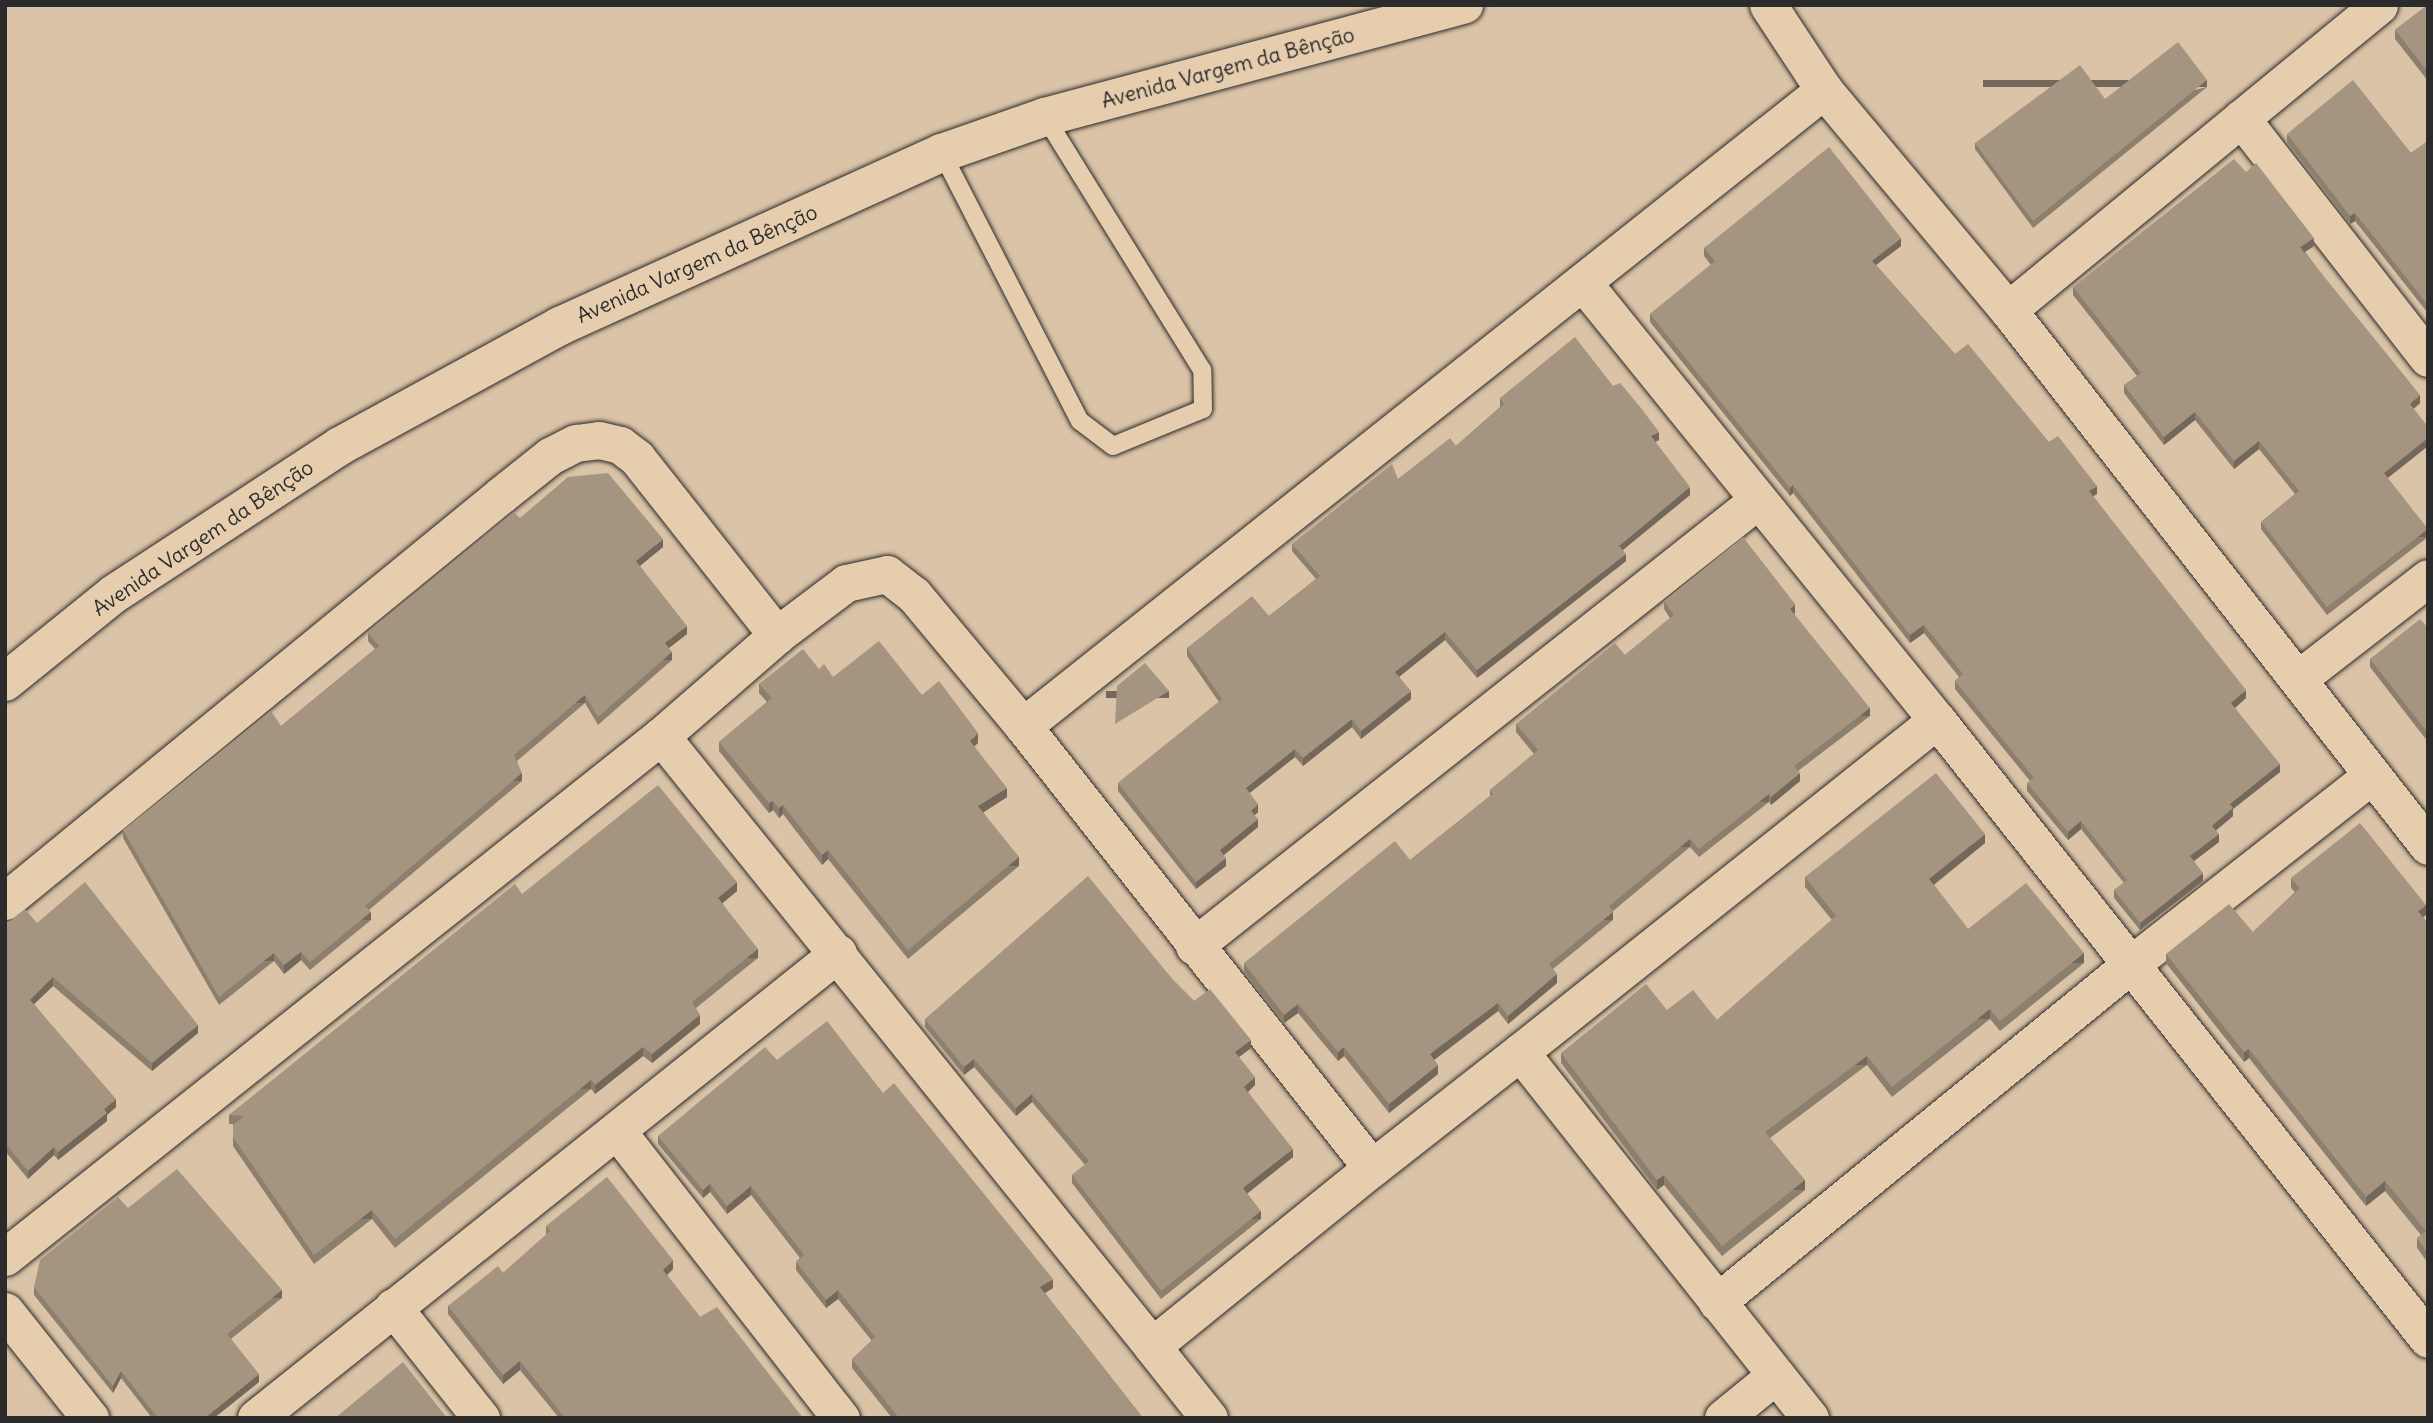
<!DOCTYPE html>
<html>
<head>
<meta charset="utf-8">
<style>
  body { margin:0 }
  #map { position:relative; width:2433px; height:1423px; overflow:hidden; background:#dac3a6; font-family:Delius,sans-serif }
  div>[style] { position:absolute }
  .roads { filter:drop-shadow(0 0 2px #2b2b2b) drop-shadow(0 0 2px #2b2b2b) }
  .service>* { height:18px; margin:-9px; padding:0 9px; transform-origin:9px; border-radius:9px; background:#e5cdae }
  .minor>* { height:37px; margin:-18.5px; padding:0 18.5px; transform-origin:18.5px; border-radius:18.5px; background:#e5cdae }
  .tertiary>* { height:38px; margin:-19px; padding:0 19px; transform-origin:19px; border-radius:19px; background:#e5cdae }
  .wall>* { inset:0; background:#8d7f6e }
  .shaded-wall>* { inset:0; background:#73685a; transform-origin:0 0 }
  .building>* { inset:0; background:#a49480 }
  span { translate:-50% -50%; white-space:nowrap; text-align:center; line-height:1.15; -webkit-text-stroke:7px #e5cdae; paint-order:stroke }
  .street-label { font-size:21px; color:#2b2b2b }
  .frame { position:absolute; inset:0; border:7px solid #2b2b2b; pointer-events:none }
</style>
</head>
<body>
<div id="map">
  <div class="roads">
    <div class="service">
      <div style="left:942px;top:153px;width:301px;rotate:62.8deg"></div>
      <div style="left:1080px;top:421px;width:41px;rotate:37.1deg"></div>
      <div style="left:1113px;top:446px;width:97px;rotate:-22.3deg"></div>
      <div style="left:1203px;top:409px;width:39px;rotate:-91deg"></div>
      <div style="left:1202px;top:370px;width:298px;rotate:-121.8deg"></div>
    </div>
    <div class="minor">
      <div style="left:1768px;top:5px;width:102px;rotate:56.6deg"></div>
      <div style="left:1824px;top:90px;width:287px;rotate:50.1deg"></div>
      <div style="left:2008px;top:310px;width:681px;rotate:51.92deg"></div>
      <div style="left:2241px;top:118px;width:304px;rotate:52.1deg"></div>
      <div style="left:1584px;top:284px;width:561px;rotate:51.01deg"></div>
      <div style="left:1937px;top:720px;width:790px;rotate:51.58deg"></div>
      <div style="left:2008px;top:310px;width:480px;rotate:-39.4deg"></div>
      <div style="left:2299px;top:678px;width:163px;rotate:-37.8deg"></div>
      <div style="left:1023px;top:726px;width:1023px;rotate:-38.45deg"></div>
      <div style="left:661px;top:736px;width:783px;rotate:51.17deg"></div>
      <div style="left:5px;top:901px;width:641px;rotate:-39.3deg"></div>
      <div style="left:501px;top:495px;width:63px;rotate:-38.5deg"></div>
      <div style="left:550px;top:456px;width:29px;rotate:-27deg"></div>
      <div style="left:576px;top:443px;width:23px;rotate:-7deg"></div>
      <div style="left:599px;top:440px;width:22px;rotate:13deg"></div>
      <div style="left:620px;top:445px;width:21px;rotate:37deg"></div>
      <div style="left:637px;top:458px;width:226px;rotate:51.7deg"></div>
      <div style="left:1194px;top:946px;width:719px;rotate:-38.34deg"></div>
      <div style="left:1520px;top:1052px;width:533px;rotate:-38.53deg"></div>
      <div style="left:618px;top:1132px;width:363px;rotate:52.1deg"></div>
      <div style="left:5px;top:1257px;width:838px;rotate:-38.46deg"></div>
      <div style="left:661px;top:736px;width:154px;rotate:-41deg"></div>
      <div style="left:777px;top:635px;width:86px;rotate:-37deg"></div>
      <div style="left:846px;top:583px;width:42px;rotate:-12.4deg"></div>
      <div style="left:887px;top:574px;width:34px;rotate:38deg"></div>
      <div style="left:914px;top:595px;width:170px;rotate:50.2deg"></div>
      <div style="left:1023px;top:726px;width:563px;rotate:51.71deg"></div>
      <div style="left:1372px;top:1168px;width:188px;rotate:-38.1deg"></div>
      <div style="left:1520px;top:1052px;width:467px;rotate:51.6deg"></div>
      <div style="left:1717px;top:1302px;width:533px;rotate:-39.21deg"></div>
      <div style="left:2130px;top:965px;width:306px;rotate:-38.1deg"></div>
      <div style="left:393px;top:1307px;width:142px;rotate:51.6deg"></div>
      <div style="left:5px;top:1311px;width:137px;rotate:51.5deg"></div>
      <div style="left:256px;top:1418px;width:745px;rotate:-38.62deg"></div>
      <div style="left:1209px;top:1418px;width:92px;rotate:-128.4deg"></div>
      <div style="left:1152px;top:1346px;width:283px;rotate:-39deg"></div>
      <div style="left:1723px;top:1418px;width:68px;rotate:-39.1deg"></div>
    </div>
    <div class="tertiary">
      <div style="left:5px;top:682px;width:140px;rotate:-38.9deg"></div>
      <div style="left:114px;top:594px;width:270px;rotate:-33.2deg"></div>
      <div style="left:340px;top:446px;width:251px;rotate:-28.6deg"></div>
      <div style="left:560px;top:326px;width:419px;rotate:-24.4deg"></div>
      <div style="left:942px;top:153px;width:109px;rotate:-19.3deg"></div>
      <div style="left:1045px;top:117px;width:434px;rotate:-15deg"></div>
    </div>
  </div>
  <div class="wall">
    <div style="clip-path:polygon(2428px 5px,2428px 81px,2395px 39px,2395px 30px)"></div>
    <div style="clip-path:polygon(2207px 87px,2033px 228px,1975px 149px,1975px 143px)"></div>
    <div style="clip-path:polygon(2287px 134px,2411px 153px,2428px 141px,2428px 312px,2427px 312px,2355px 221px,2350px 224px,2287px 142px)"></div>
    <div style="clip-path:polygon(1901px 246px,1876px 265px,1955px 354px,2049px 442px,2097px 494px,2093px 496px,2246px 698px,2235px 708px,2280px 772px,2233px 809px,2233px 816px,2216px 830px,2219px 842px,2194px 861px,2203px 881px,2140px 930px,2114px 898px,2114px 890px,2124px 883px,2081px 829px,2068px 840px,2027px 791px,2027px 783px,2030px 781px,1955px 689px,1955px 681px,1959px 677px,1924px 633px,1910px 643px,1793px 493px,1790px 496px,1650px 322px,1650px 314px,1711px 265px,1704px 256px,1704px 248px)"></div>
    <div style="clip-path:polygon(2314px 246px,2305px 252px,2420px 403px,2413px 409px,2428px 427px,2428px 446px,2387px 478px,2428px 537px,2327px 615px,2261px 529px,2261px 522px,2295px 494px,2259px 449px,2234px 469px,2195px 420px,2164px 445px,2124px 393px,2124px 385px,2137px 376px,2073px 295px,2073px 287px)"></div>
    <div style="clip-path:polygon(1613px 386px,1659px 440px,1655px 442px,1690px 495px,1623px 550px,1626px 561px,1477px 678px,1445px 640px,1399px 677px,1411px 699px,1361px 739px,1352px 727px,1303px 766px,1295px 757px,1249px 793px,1258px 812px,1254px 815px,1258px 827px,1224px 855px,1226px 866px,1196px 889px,1118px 791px,1118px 783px,1219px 702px,1187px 656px,1187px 648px,1269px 616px,1316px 579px,1292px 551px,1292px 544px,1398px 479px,1456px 446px,1500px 407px,1500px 398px)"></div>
    <div style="clip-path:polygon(520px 518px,663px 547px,640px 566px,687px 634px,669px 648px,672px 660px,598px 725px,585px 703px,517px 761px,522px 781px,369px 910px,371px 920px,310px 970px,301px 960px,284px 974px,274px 961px,219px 1005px,123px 838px,123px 830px,281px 726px,375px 649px,368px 641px,368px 633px)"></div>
    <div style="clip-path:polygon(1664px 601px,1795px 613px,1794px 614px,1870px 716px,1798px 771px,1800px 781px,1771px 805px,1769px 802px,1699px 857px,1690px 847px,1613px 911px,1613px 920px,1553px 969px,1557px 983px,1508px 1024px,1498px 1011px,1434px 1060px,1438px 1074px,1389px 1113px,1344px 1056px,1338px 1061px,1298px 1013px,1284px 1023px,1244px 972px,1244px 963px,1410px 860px,1490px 796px,1490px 790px,1534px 754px,1516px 732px,1516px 724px,1625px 655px,1670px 618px,1664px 609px)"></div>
    <div style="clip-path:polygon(2428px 628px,2428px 742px,2370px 667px,2370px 659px)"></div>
    <div style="clip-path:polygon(819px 669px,833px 677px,922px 695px,978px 743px,974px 746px,1007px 797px,983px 812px,1019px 866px,908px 959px,828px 859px,822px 865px,783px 814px,779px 818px,773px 810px,769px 813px,719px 751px,719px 742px,767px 702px,759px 693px,759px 684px)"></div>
    <div style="clip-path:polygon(1985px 843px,1934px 885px,1968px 929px,2084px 963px,2000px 1031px,1990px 1019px,1892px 1097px,1867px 1065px,1770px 1138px,1805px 1190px,1722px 1256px,1664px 1185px,1657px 1190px,1561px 1063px,1561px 1053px,1667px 1010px,1717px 1020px,1832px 920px,1805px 887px,1805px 877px)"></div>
    <div style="clip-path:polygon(2291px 878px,2426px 915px,2423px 917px,2428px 924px,2428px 1263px,2417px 1248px,2417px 1238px,2421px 1235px,2385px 1191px,2366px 1206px,2249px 1058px,2244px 1062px,2166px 963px,2166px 954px,2253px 932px,2295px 892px,2291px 888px)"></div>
    <div style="clip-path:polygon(737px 891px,722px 903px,758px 958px,696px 1008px,700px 1024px,652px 1063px,643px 1056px,595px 1094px,591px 1089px,395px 1248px,372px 1219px,314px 1264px,233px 1146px,233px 1124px,229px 1124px,229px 1115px,522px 894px)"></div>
    <div style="clip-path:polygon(37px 923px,198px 1033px,152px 1071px,53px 986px,34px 1004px,116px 1107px,107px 1115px,107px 1121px,58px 1160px,54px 1155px,28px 1179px,5px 1151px,5px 925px)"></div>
    <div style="clip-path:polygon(1174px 981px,1194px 1001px,1251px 1048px,1239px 1057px,1255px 1085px,1248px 1092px,1293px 1157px,1247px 1193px,1261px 1219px,1161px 1299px,1072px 1183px,1072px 1175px,1085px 1165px,1032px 1102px,1016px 1116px,974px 1067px,964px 1075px,925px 1027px,925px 1019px)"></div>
    <div style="clip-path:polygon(777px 1060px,883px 1093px,1053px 1288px,1045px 1293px,1143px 1418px,892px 1418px,852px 1368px,852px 1359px,872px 1341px,838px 1299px,826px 1308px,796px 1270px,796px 1262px,800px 1258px,751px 1195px,727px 1214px,710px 1192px,703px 1198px,658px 1144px,658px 1136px)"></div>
    <div style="clip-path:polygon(128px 1208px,282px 1298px,231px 1339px,259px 1382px,214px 1418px,152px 1418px,121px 1378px,113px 1393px,34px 1295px,34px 1287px)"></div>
    <div style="clip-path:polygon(546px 1226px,673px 1269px,667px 1275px,700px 1317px,803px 1418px,559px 1418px,520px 1370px,503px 1384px,448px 1314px,448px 1306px,503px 1273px,546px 1235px)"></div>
  </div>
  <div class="shaded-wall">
    <div style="left:2207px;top:80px;width:7px;height:224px;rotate:90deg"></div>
    <div style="clip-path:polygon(2355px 213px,2355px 221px,2350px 224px,2350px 216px)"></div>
    <div style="clip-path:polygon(1901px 238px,1901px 246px,1872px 268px,1872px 261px)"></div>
    <div style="clip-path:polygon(2314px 238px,2314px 246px,2300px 255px,2300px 247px)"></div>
    <div style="clip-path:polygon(2420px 395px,2420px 403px,2410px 412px,2410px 404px)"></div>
    <div style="clip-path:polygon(2195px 412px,2195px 420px,2164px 445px,2164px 437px)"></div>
    <div style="clip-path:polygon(1659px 432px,1659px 440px,1651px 444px,1651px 436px)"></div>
    <div style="clip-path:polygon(2428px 438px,2428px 446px,2384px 481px,2384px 473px)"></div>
    <div style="clip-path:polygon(2259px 441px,2259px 449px,2234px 469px,2234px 461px)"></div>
    <div style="clip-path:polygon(1793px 485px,1793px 493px,1790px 496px,1790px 488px)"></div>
    <div style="clip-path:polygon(2097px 486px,2097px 494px,2089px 499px,2089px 491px)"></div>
    <div style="clip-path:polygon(1690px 487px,1690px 495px,1619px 553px,1619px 546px)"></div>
    <div style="left:2428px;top:529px;width:8px;height:128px;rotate:90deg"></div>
    <div style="clip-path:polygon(663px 539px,663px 547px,636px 569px,636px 561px)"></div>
    <div style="clip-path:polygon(1626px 554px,1626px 561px,1477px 678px,1477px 670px)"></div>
    <div style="clip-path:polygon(1795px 604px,1795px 613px,1790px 618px,1790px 609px)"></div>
    <div style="clip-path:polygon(1924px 625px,1924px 633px,1910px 643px,1910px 635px)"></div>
    <div style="clip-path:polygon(687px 626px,687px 634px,665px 651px,665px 643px)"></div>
    <div style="clip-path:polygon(1445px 632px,1445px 640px,1395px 680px,1395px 672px)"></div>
    <div style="left:672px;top:652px;width:8px;height:98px;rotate:90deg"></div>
    <div style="clip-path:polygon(2246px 690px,2246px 698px,2231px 711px,2231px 703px)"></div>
    <div style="left:1169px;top:691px;width:7px;height:63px;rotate:90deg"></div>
    <div style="clip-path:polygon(1411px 691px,1411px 699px,1361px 739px,1361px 731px)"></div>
    <div style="left:585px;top:695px;width:8px;height:93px;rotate:90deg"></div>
    <div style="left:1870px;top:708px;width:8px;height:96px;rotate:90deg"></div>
    <div style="clip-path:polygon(1352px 719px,1352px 727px,1303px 766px,1303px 758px)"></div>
    <div style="clip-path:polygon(978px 733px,978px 743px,970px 750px,970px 741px)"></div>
    <div style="clip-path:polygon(1295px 749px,1295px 757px,1246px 796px,1246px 788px)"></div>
    <div style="clip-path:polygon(2280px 764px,2280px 772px,2233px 809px,2233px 816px,2212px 834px,2212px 826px,2230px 804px)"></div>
    <div style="left:522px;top:773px;width:8px;height:206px;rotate:90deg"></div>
    <div style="clip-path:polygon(1800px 773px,1800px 781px,1771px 805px,1771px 797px)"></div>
    <div style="clip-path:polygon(1007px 788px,1007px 797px,978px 816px,978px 806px)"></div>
    <div style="left:1769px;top:794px;width:8px;height:89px;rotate:90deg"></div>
    <div style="clip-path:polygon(773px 801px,773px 810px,769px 813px,769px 803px)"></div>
    <div style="clip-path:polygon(1258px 804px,1258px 812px,1251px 819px,1251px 811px)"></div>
    <div style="clip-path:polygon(783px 805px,783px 814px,779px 818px,779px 808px)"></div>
    <div style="clip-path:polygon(1258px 819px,1258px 827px,1220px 858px,1220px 850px)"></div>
    <div style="clip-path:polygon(2081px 821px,2081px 829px,2068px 840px,2068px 832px)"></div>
    <div style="clip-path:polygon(1985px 834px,1985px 843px,1929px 888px,1929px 879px)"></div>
    <div style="clip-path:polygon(2219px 834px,2219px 842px,2190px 864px,2190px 856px)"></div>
    <div style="left:1690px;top:839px;width:8px;height:105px;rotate:90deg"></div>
    <div style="clip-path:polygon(828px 850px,828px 859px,822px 865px,822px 855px)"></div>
    <div style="left:1019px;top:857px;width:9px;height:145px;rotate:90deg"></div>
    <div style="clip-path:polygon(1226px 858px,1226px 866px,1196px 889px,1196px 882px)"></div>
    <div style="clip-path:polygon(2203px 873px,2203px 881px,2140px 930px,2140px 923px)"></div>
    <div style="clip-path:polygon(737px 882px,737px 891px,718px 907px,718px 898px)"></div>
    <div style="clip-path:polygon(2426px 905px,2426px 915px,2418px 921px,2418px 911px)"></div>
    <div style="left:371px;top:912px;width:8px;height:79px;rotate:90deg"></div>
    <div style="left:1613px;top:912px;width:8px;height:82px;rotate:90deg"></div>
    <div style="left:758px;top:949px;width:9px;height:85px;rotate:90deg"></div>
    <div style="clip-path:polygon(301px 952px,301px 960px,284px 974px,284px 965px)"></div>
    <div style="left:274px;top:953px;width:8px;height:70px;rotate:90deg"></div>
    <div style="left:2084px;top:953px;width:10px;height:108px;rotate:90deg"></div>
    <div style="clip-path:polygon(1557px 974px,1557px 983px,1508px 1024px,1508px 1016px)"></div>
    <div style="clip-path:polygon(53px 977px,53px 986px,30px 1008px,30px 1000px)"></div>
    <div style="clip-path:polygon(1498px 1003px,1498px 1011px,1430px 1063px,1430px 1054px)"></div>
    <div style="clip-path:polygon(1298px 1004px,1298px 1013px,1284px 1023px,1284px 1015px)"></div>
    <div style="left:1990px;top:1009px;width:10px;height:125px;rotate:90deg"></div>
    <div style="clip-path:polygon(700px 1015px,700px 1024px,652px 1063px,652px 1054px)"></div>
    <div style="clip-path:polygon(198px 1025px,198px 1033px,152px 1071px,152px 1063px)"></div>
    <div style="clip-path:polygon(1251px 1040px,1251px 1048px,1235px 1060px,1235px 1052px)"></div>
    <div style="clip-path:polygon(643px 1047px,643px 1056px,595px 1094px,595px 1085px)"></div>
    <div style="clip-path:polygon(1344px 1047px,1344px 1056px,1338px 1061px,1338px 1052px)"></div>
    <div style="clip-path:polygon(2249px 1049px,2249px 1058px,2244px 1062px,2244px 1052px)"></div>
    <div style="left:1867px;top:1056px;width:9px;height:127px;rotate:90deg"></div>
    <div style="clip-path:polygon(974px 1059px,974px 1067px,964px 1075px,964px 1067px)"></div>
    <div style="clip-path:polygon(1438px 1065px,1438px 1074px,1389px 1113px,1389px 1104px)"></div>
    <div style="clip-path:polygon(1255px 1077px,1255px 1085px,1244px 1095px,1244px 1087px)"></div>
    <div style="left:591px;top:1080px;width:9px;height:252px;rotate:90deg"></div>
    <div style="clip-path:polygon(1032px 1094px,1032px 1102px,1016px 1116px,1016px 1108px)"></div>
    <div style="clip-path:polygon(116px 1099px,116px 1107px,107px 1115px,107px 1121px,58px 1160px,58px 1152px)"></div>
    <div style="clip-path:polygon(54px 1147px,54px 1155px,28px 1179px,28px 1171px)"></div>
    <div style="clip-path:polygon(1293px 1149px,1293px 1157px,1243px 1197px,1243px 1188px)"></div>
    <div style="clip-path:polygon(1664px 1175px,1664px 1185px,1657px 1190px,1657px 1180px)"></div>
    <div style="left:1805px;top:1180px;width:10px;height:106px;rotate:90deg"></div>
    <div style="clip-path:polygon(2385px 1181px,2385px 1191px,2366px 1206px,2366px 1197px)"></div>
    <div style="clip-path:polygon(710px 1184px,710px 1192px,703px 1198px,703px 1190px)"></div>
    <div style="clip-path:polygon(751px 1186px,751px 1195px,727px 1214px,727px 1206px)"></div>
    <div style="left:372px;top:1210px;width:9px;height:73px;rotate:90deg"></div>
    <div style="left:1261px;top:1211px;width:8px;height:128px;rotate:90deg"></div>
    <div style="clip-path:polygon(673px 1260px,673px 1269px,663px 1279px,663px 1270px)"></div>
    <div style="clip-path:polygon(1053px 1279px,1053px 1288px,1040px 1296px,1040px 1287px)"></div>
    <div style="left:282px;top:1290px;width:8px;height:70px;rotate:90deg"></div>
    <div style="clip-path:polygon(838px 1290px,838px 1299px,826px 1308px,826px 1300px)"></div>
    <div style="clip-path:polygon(520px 1361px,520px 1370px,503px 1384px,503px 1375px)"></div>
    <div style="clip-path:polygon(121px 1371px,121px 1378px,113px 1393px,113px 1386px)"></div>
    <div style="clip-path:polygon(259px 1374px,259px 1382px,214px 1418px,205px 1418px)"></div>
  </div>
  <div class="building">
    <div style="clip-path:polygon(2427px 5px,2428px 5px,2428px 72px,2395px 30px)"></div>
    <div style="clip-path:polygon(2178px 42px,2207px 80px,2033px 221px,1975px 143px,2080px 65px,2105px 99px)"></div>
    <div style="clip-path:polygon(2353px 80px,2411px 153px,2428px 141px,2427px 304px,2355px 213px,2350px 216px,2287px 134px)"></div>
    <div style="clip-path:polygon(1829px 147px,1901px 238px,1872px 261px,1955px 354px,1968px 344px,2049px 442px,2058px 436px,2097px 486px,2089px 491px,2246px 690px,2231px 703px,2280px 764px,2230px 804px,2233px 808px,2212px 826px,2219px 834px,2190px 856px,2203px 873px,2140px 923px,2114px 890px,2127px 880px,2081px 821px,2068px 832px,2027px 783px,2034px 778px,1955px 681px,1963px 674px,1924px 625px,1910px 635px,1793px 485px,1790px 488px,1650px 314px,1715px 261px,1704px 248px)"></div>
    <div style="clip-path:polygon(2234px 159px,2246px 172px,2256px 163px,2314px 238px,2300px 247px,2420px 395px,2410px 404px,2428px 427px,2428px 438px,2384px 473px,2428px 529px,2327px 607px,2261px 522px,2299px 491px,2259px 441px,2234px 461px,2195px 412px,2164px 437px,2124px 385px,2141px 373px,2073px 287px)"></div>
    <div style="clip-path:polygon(1575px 337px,1613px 386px,1620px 383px,1641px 408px,1659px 432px,1651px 436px,1690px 487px,1619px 546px,1626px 554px,1477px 670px,1445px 632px,1395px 672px,1411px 691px,1361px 731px,1352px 719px,1303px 758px,1295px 749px,1246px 788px,1258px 804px,1251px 811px,1258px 819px,1220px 850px,1226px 858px,1196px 882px,1118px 783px,1222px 699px,1187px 648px,1252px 596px,1269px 616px,1320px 576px,1292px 544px,1392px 464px,1398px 479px,1450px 438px,1456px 446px,1504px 404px,1500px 398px)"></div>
    <div style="clip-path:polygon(608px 473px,663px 539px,636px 561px,687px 626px,665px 643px,672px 652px,598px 717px,585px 695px,514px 755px,522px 773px,365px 906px,371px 912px,310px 962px,301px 952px,284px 965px,274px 953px,219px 997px,123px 830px,271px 711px,281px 726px,327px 689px,379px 646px,368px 633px,514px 512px,520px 518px,568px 477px)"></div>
    <div style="clip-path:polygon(1743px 537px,1795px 604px,1790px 609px,1870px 708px,1794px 766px,1800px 773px,1771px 797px,1769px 794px,1699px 849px,1690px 839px,1609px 906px,1613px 912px,1549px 964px,1557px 974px,1508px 1016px,1498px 1003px,1430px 1054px,1438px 1065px,1389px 1104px,1344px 1047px,1338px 1052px,1298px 1004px,1284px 1015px,1244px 963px,1395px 841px,1410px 860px,1493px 794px,1490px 790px,1538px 750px,1516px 724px,1615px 643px,1625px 655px,1674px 615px,1664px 601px)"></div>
    <div style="clip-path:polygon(2420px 619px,2428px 628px,2428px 733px,2370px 659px)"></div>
    <div style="clip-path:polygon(879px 641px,922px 695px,939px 681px,978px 733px,970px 741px,1007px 788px,978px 806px,1019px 857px,908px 950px,828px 850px,822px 855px,783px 805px,779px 808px,773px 801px,769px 803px,719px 742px,772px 698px,759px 684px,803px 649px,819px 669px,824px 664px,833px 677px)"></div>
    <div style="clip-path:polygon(1145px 663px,1169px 691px,1115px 724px,1117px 686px)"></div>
    <div style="clip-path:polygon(1936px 773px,1985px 834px,1929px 879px,1968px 929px,2026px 883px,2084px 953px,2000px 1021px,1990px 1009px,1892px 1087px,1867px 1056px,1765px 1132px,1805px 1180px,1722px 1246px,1664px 1175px,1657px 1180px,1561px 1053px,1646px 984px,1667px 1010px,1693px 990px,1717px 1020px,1836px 916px,1805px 877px)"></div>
    <div style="clip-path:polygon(658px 785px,737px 882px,718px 898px,758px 949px,692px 1002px,700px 1015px,652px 1054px,643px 1047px,595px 1085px,591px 1080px,395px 1239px,372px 1210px,314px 1255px,233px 1137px,233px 1125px,244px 1116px,229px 1115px,515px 884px,522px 894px)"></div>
    <div style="clip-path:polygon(2360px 823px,2426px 905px,2418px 911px,2428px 924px,2428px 1254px,2417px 1238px,2426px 1231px,2385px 1181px,2366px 1197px,2249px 1049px,2244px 1052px,2166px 954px,2229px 904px,2253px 932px,2300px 888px,2291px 878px)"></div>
    <div style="clip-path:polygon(1088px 876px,1174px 981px,1194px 1001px,1210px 989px,1251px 1040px,1235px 1052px,1255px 1077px,1244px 1087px,1293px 1149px,1243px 1188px,1261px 1211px,1161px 1291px,1072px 1175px,1089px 1161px,1032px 1094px,1016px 1108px,974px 1059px,964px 1067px,925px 1019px)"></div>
    <div style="clip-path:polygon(85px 882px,198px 1025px,152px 1063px,53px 977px,30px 1000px,116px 1099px,104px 1109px,107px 1113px,58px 1152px,54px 1147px,28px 1171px,5px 1143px,5px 925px,25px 909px,37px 923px)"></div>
    <div style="clip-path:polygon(827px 1021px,883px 1093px,894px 1083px,1053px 1279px,1040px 1287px,1143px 1418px,899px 1418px,852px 1359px,875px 1337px,838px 1290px,826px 1300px,796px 1262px,804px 1255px,751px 1186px,727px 1206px,710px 1184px,703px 1190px,658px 1136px,765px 1047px,777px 1060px)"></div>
    <div style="clip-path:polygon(177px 1169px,282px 1290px,227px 1334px,259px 1374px,205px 1418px,158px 1418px,121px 1371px,113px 1386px,34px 1287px,40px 1260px,118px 1197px,128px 1208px)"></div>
    <div style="clip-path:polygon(607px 1177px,673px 1260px,663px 1270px,700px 1317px,717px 1307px,803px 1418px,565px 1418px,520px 1361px,503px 1375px,448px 1306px,498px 1266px,503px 1273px,550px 1231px,546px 1226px)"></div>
    <div style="clip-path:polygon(403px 1362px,447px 1418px,335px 1418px)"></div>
  </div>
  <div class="street-label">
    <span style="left:1228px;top:68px;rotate:-15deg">Avenida Vargem da Bênção</span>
    <span style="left:697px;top:264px;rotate:-24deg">Avenida Vargem da Bênção</span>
    <span style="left:203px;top:538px;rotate:-34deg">Avenida Vargem da Bênção</span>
  </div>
  <div class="frame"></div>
</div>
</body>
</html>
